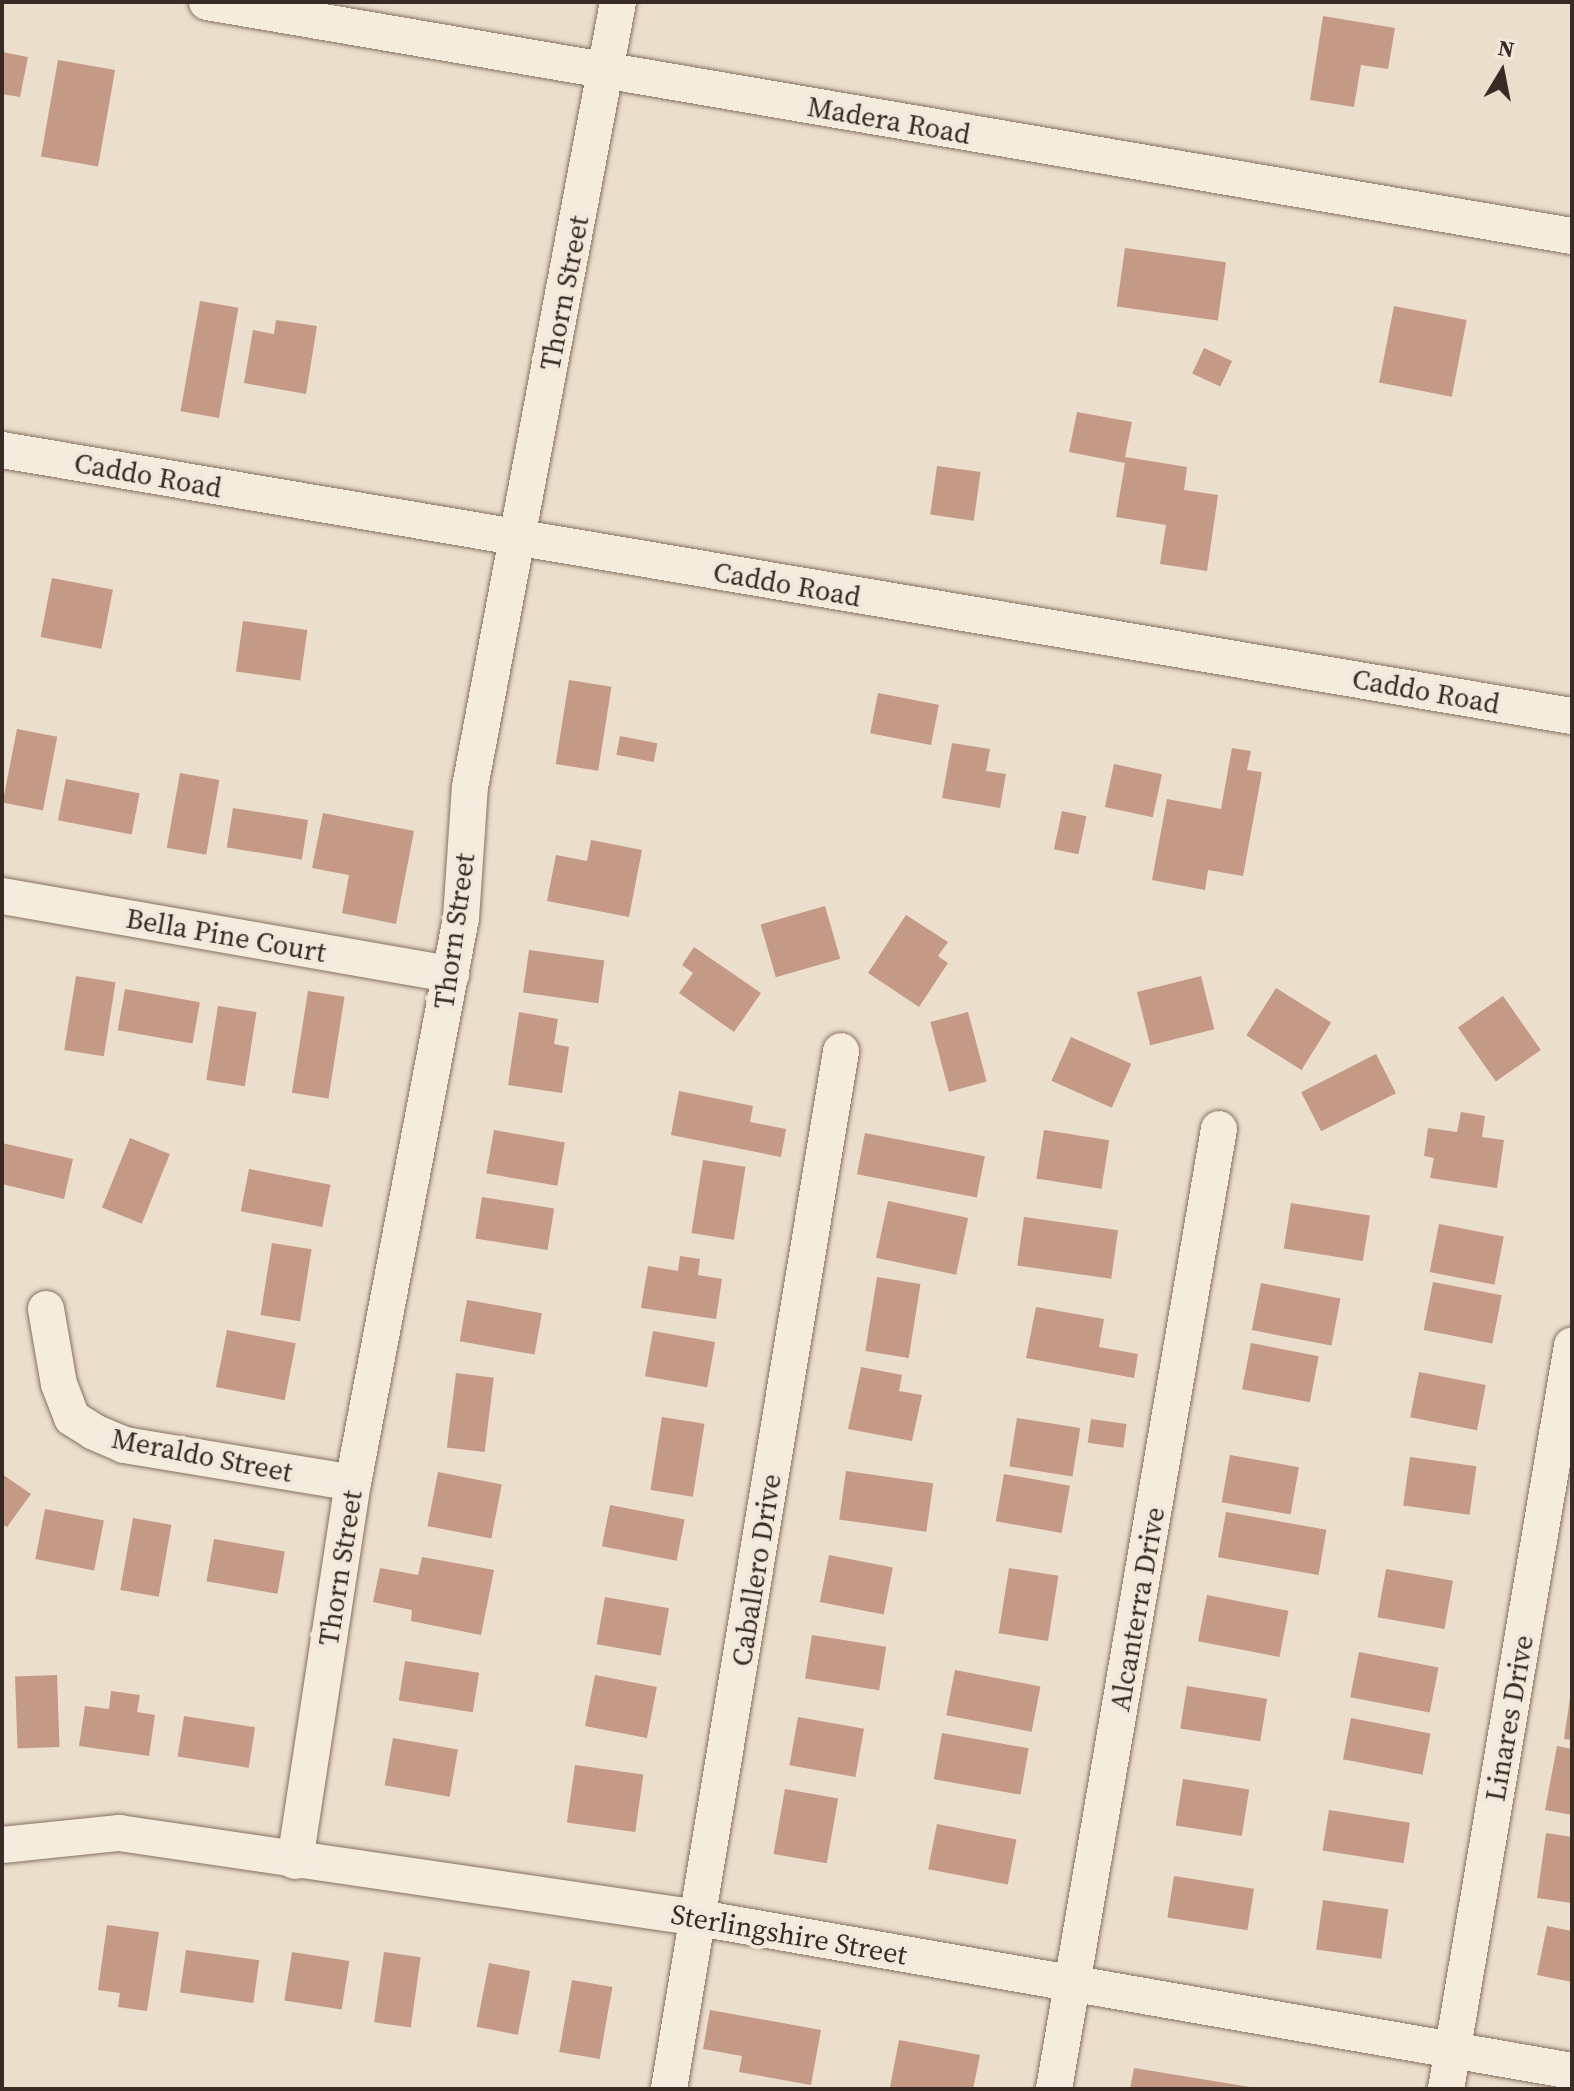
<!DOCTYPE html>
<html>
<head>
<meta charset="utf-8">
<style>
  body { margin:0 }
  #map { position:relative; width:1574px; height:2091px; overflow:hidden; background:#ebdecc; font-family:"Source Serif 4",serif }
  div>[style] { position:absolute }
  .building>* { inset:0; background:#c49986; transform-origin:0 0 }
  .roads { filter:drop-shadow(0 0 2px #867161) drop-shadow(0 0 2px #867161) }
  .minor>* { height:36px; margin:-18px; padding:0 18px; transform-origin:18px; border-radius:18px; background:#f6ecde }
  span { translate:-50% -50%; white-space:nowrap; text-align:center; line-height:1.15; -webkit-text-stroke:8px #f3e9da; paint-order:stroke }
  .street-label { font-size:28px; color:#382b23 }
  .frame { position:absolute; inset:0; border:4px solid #382b23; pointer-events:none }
  .north { position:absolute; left:1462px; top:32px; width:80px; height:80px; -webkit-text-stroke:6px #f3e9da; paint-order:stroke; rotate:10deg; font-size:22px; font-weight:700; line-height:32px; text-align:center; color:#382b23 }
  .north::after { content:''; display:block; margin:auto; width:28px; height:36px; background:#382b23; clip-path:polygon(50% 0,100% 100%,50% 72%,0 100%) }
</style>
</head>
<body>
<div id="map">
  <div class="building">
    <div style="clip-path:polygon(1323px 16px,1395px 28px,1388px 69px,1361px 65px,1354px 107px,1310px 100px)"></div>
    <div style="clip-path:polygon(2px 52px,28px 57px,20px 97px,2px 94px)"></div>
    <div style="left:58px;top:60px;width:58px;height:98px;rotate:10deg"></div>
    <div style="left:1125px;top:248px;width:102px;height:59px;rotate:8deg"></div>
    <div style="left:200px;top:301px;width:39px;height:112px;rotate:10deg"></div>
    <div style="left:1394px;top:306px;width:74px;height:78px;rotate:11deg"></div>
    <div style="clip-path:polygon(276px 320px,317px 326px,306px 394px,244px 383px,253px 330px,274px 334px)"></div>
    <div style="left:1204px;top:348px;width:31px;height:28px;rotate:25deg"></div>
    <div style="clip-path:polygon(1077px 412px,1132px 422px,1125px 457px,1187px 467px,1184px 490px,1218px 495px,1207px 571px,1160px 564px,1166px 525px,1116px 517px,1125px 463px,1069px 452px)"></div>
    <div style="left:937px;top:466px;width:44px;height:49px;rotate:8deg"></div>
    <div style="left:52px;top:578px;width:62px;height:60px;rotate:11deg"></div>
    <div style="left:243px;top:621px;width:65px;height:51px;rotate:8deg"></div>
    <div style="left:569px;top:680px;width:43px;height:85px;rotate:9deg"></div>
    <div style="left:878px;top:693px;width:62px;height:41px;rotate:11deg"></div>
    <div style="left:17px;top:729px;width:41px;height:75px;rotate:11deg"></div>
    <div style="left:620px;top:736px;width:38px;height:19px;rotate:11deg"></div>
    <div style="clip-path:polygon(952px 743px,990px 749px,986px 771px,1006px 774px,1000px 808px,942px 798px)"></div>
    <div style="clip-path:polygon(1232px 748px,1251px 751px,1247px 770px,1262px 772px,1243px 876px,1208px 870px,1205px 890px,1152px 880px,1167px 799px,1221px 809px)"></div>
    <div style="left:1114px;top:764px;width:49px;height:44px;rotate:12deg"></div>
    <div style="left:180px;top:773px;width:40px;height:76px;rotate:10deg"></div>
    <div style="left:66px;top:779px;width:75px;height:42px;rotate:11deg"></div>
    <div style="left:233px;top:808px;width:76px;height:40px;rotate:9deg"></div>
    <div style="left:1062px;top:811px;width:25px;height:39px;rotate:12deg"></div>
    <div style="clip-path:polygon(323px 813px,414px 831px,396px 924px,342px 913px,349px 875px,312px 868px)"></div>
    <div style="clip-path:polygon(591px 840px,642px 850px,629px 917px,547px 901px,556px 855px,587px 861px)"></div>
    <div style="left:825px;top:906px;width:55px;height:67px;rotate:74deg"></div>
    <div style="clip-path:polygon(906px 915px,948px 942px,938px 956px,948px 963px,919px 1007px,868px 973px)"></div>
    <div style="clip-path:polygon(694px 947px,761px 993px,734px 1032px,679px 993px,693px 973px,682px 965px)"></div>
    <div style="left:529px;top:950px;width:76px;height:43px;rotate:8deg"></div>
    <div style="left:76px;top:976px;width:40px;height:75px;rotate:9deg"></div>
    <div style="left:1201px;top:976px;width:55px;height:66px;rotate:76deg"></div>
    <div style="left:1276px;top:988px;width:65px;height:56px;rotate:32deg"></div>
    <div style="left:125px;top:989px;width:76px;height:42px;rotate:10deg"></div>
    <div style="left:308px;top:991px;width:37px;height:103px;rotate:9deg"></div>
    <div style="left:1503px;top:996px;width:66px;height:55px;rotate:55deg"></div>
    <div style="left:218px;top:1006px;width:39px;height:75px;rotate:9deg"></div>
    <div style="clip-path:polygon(519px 1012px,558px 1019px,554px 1044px,569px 1047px,562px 1093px,508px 1085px)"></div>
    <div style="left:968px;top:1012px;width:72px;height:39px;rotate:75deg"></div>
    <div style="left:1071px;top:1037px;width:66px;height:48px;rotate:24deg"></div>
    <div style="left:1376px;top:1054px;width:44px;height:84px;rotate:63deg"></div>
    <div style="clip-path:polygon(679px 1091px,753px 1106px,750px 1122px,786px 1129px,781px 1157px,671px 1135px)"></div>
    <div style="clip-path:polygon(1461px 1112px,1485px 1116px,1482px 1137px,1504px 1140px,1497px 1188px,1430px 1178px,1434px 1158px,1424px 1156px,1428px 1128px,1457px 1132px)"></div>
    <div style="left:494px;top:1130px;width:72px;height:44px;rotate:10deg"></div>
    <div style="left:1044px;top:1130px;width:66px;height:49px;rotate:9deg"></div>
    <div style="left:865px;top:1133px;width:122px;height:42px;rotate:11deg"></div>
    <div style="left:130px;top:1138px;width:43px;height:75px;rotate:22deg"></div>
    <div style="clip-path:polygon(2px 1143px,73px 1159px,64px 1199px,2px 1184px)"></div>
    <div style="left:703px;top:1160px;width:43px;height:74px;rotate:9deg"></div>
    <div style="left:249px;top:1169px;width:83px;height:43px;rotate:11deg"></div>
    <div style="left:482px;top:1197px;width:73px;height:42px;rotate:9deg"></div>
    <div style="left:888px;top:1201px;width:82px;height:58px;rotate:12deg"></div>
    <div style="left:1291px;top:1203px;width:80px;height:46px;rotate:9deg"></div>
    <div style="left:1024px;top:1217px;width:95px;height:49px;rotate:8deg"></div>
    <div style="left:1439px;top:1224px;width:66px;height:49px;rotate:11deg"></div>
    <div style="left:272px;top:1243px;width:40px;height:73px;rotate:9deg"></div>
    <div style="clip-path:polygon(680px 1256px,700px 1259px,698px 1275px,722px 1279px,716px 1319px,641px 1308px,648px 1266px,678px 1271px)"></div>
    <div style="left:877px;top:1277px;width:44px;height:75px;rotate:9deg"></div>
    <div style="left:1433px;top:1282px;width:70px;height:49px;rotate:11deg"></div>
    <div style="left:1261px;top:1283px;width:81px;height:48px;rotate:11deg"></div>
    <div style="left:467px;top:1300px;width:76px;height:42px;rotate:10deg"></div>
    <div style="clip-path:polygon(1036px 1307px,1104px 1319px,1099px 1347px,1138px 1354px,1134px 1378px,1026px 1358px)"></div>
    <div style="left:227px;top:1330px;width:70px;height:58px;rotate:11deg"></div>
    <div style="left:653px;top:1331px;width:63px;height:46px;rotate:10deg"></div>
    <div style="left:1251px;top:1343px;width:69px;height:47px;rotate:11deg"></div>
    <div style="clip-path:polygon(861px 1367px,902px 1375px,899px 1391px,922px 1395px,912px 1441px,848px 1429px)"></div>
    <div style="left:1419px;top:1372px;width:68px;height:46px;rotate:11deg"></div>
    <div style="left:456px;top:1373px;width:38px;height:75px;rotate:7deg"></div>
    <div style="left:662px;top:1417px;width:43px;height:74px;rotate:9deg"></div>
    <div style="left:1017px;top:1418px;width:64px;height:49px;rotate:9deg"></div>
    <div style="left:1091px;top:1419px;width:36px;height:24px;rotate:8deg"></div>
    <div style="left:1230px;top:1455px;width:70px;height:48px;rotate:10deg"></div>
    <div style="left:1410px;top:1457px;width:67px;height:49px;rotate:8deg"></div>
    <div style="left:846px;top:1471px;width:88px;height:49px;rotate:8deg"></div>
    <div style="left:438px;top:1472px;width:65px;height:55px;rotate:11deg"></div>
    <div style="clip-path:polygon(2px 1474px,31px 1494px,7px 1527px,2px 1524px)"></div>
    <div style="left:1004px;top:1474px;width:67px;height:48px;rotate:10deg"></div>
    <div style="left:610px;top:1505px;width:76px;height:42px;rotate:11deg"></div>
    <div style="left:45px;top:1509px;width:60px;height:51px;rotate:11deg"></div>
    <div style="left:1226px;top:1512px;width:102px;height:46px;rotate:10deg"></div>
    <div style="left:133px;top:1518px;width:39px;height:73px;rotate:10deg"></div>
    <div style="left:214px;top:1539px;width:72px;height:43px;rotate:10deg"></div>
    <div style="left:829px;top:1555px;width:65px;height:48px;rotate:11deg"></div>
    <div style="clip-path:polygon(422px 1557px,494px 1570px,481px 1635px,411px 1621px,412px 1610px,373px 1602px,380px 1568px,418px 1575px)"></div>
    <div style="left:1009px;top:1568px;width:50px;height:66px;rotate:9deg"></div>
    <div style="left:1386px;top:1569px;width:68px;height:49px;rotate:10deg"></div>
    <div style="left:1207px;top:1595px;width:83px;height:47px;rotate:11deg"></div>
    <div style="left:605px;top:1597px;width:65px;height:48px;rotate:10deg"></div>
    <div style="left:812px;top:1635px;width:75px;height:44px;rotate:9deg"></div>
    <div style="left:1359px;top:1652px;width:81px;height:46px;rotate:11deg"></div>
    <div style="left:405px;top:1661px;width:75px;height:40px;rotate:9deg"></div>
    <div style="left:955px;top:1670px;width:87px;height:46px;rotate:11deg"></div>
    <div style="left:57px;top:1675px;width:72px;height:42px;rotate:88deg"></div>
    <div style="left:595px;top:1675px;width:63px;height:52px;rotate:11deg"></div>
    <div style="left:1187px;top:1686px;width:81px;height:43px;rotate:9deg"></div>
    <div style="clip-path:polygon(111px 1691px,140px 1695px,137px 1712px,155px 1715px,149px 1756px,79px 1746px,85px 1706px,109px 1709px)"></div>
    <div style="clip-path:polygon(1570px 1698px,1572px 1698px,1572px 1740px,1564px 1739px)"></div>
    <div style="left:184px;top:1716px;width:72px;height:41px;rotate:9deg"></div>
    <div style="left:798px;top:1717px;width:67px;height:49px;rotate:10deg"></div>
    <div style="left:1351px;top:1718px;width:81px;height:42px;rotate:11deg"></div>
    <div style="left:942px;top:1733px;width:88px;height:47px;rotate:10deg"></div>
    <div style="left:393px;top:1738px;width:66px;height:48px;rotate:10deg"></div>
    <div style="clip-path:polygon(1557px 1746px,1572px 1749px,1572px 1815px,1545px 1810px)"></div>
    <div style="left:575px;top:1765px;width:69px;height:58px;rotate:8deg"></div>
    <div style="left:1183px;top:1779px;width:67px;height:47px;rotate:9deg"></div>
    <div style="left:785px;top:1789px;width:54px;height:66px;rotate:10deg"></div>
    <div style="left:1329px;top:1810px;width:82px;height:41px;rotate:9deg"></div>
    <div style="left:937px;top:1824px;width:81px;height:46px;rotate:11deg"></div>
    <div style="clip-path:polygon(1546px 1833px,1572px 1837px,1572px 1903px,1537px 1898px)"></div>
    <div style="left:1174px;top:1876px;width:81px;height:42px;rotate:9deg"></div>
    <div style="left:1323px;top:1900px;width:66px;height:50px;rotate:8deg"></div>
    <div style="clip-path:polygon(107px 1925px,159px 1932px,147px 2011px,118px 2007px,120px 1993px,98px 1990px)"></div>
    <div style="clip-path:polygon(1547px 1926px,1572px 1931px,1572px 1982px,1537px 1975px)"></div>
    <div style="left:186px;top:1950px;width:74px;height:43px;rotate:8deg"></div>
    <div style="left:292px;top:1952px;width:58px;height:49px;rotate:9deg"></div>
    <div style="left:384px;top:1952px;width:37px;height:71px;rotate:8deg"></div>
    <div style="left:489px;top:1963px;width:42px;height:65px;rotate:11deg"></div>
    <div style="left:572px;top:1980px;width:41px;height:73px;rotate:10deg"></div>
    <div style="clip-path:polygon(710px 2010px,821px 2030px,811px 2085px,739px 2072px,742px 2056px,703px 2049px)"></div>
    <div style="clip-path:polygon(899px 2040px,980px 2055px,973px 2089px,890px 2087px)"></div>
    <div style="clip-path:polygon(1134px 2068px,1250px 2087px,1250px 2089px,1130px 2089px)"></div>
  </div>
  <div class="roads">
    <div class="minor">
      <div style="left:207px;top:2px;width:1385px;rotate:9.73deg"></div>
      <div style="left:2px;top:450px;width:1592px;rotate:9.62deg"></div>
      <div style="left:2px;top:896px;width:456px;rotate:9.9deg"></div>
      <div style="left:46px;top:1309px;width:76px;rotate:80.2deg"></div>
      <div style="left:59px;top:1384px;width:36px;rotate:69deg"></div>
      <div style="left:72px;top:1418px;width:26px;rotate:32deg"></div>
      <div style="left:94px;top:1432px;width:33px;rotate:23deg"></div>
      <div style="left:124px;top:1445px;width:232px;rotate:9.4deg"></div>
      <div style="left:2px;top:1845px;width:118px;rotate:-5.9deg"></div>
      <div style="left:119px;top:1833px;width:586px;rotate:8.34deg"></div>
      <div style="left:699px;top:1918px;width:886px;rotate:9.94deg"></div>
      <div style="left:295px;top:1861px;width:382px;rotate:-81.3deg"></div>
      <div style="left:353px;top:1483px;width:575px;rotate:-79.18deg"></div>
      <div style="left:461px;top:918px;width:131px;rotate:-86.1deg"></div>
      <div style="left:470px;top:787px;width:799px;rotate:-79.32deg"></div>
      <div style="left:669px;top:2089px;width:1052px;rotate:-80.59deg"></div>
      <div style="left:1054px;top:2089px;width:974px;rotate:-80.25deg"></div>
      <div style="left:1446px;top:2089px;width:754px;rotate:-80.38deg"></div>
    </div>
  </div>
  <div class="street-label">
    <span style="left:889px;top:120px;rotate:10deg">Madera Road</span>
    <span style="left:564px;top:293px;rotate:-79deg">Thorn Street</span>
    <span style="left:148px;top:475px;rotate:10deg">Caddo Road</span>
    <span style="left:787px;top:584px;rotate:10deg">Caddo Road</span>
    <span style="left:1426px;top:691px;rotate:10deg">Caddo Road</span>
    <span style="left:454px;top:931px;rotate:-82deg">Thorn Street</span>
    <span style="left:226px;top:935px;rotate:10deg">Bella Pine Court</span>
    <span style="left:202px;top:1455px;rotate:11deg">Meraldo Street</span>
    <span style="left:340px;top:1568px;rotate:-81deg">Thorn Street</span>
    <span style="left:756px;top:1570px;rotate:-81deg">Caballero Drive</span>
    <span style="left:1137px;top:1609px;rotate:-80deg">Alcanterra Drive</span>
    <span style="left:1509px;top:1718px;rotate:-80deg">Linares Drive</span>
    <span style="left:789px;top:1934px;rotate:10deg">Sterlingshire Street</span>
  </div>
  <div class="frame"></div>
  <div class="north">N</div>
</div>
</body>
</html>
